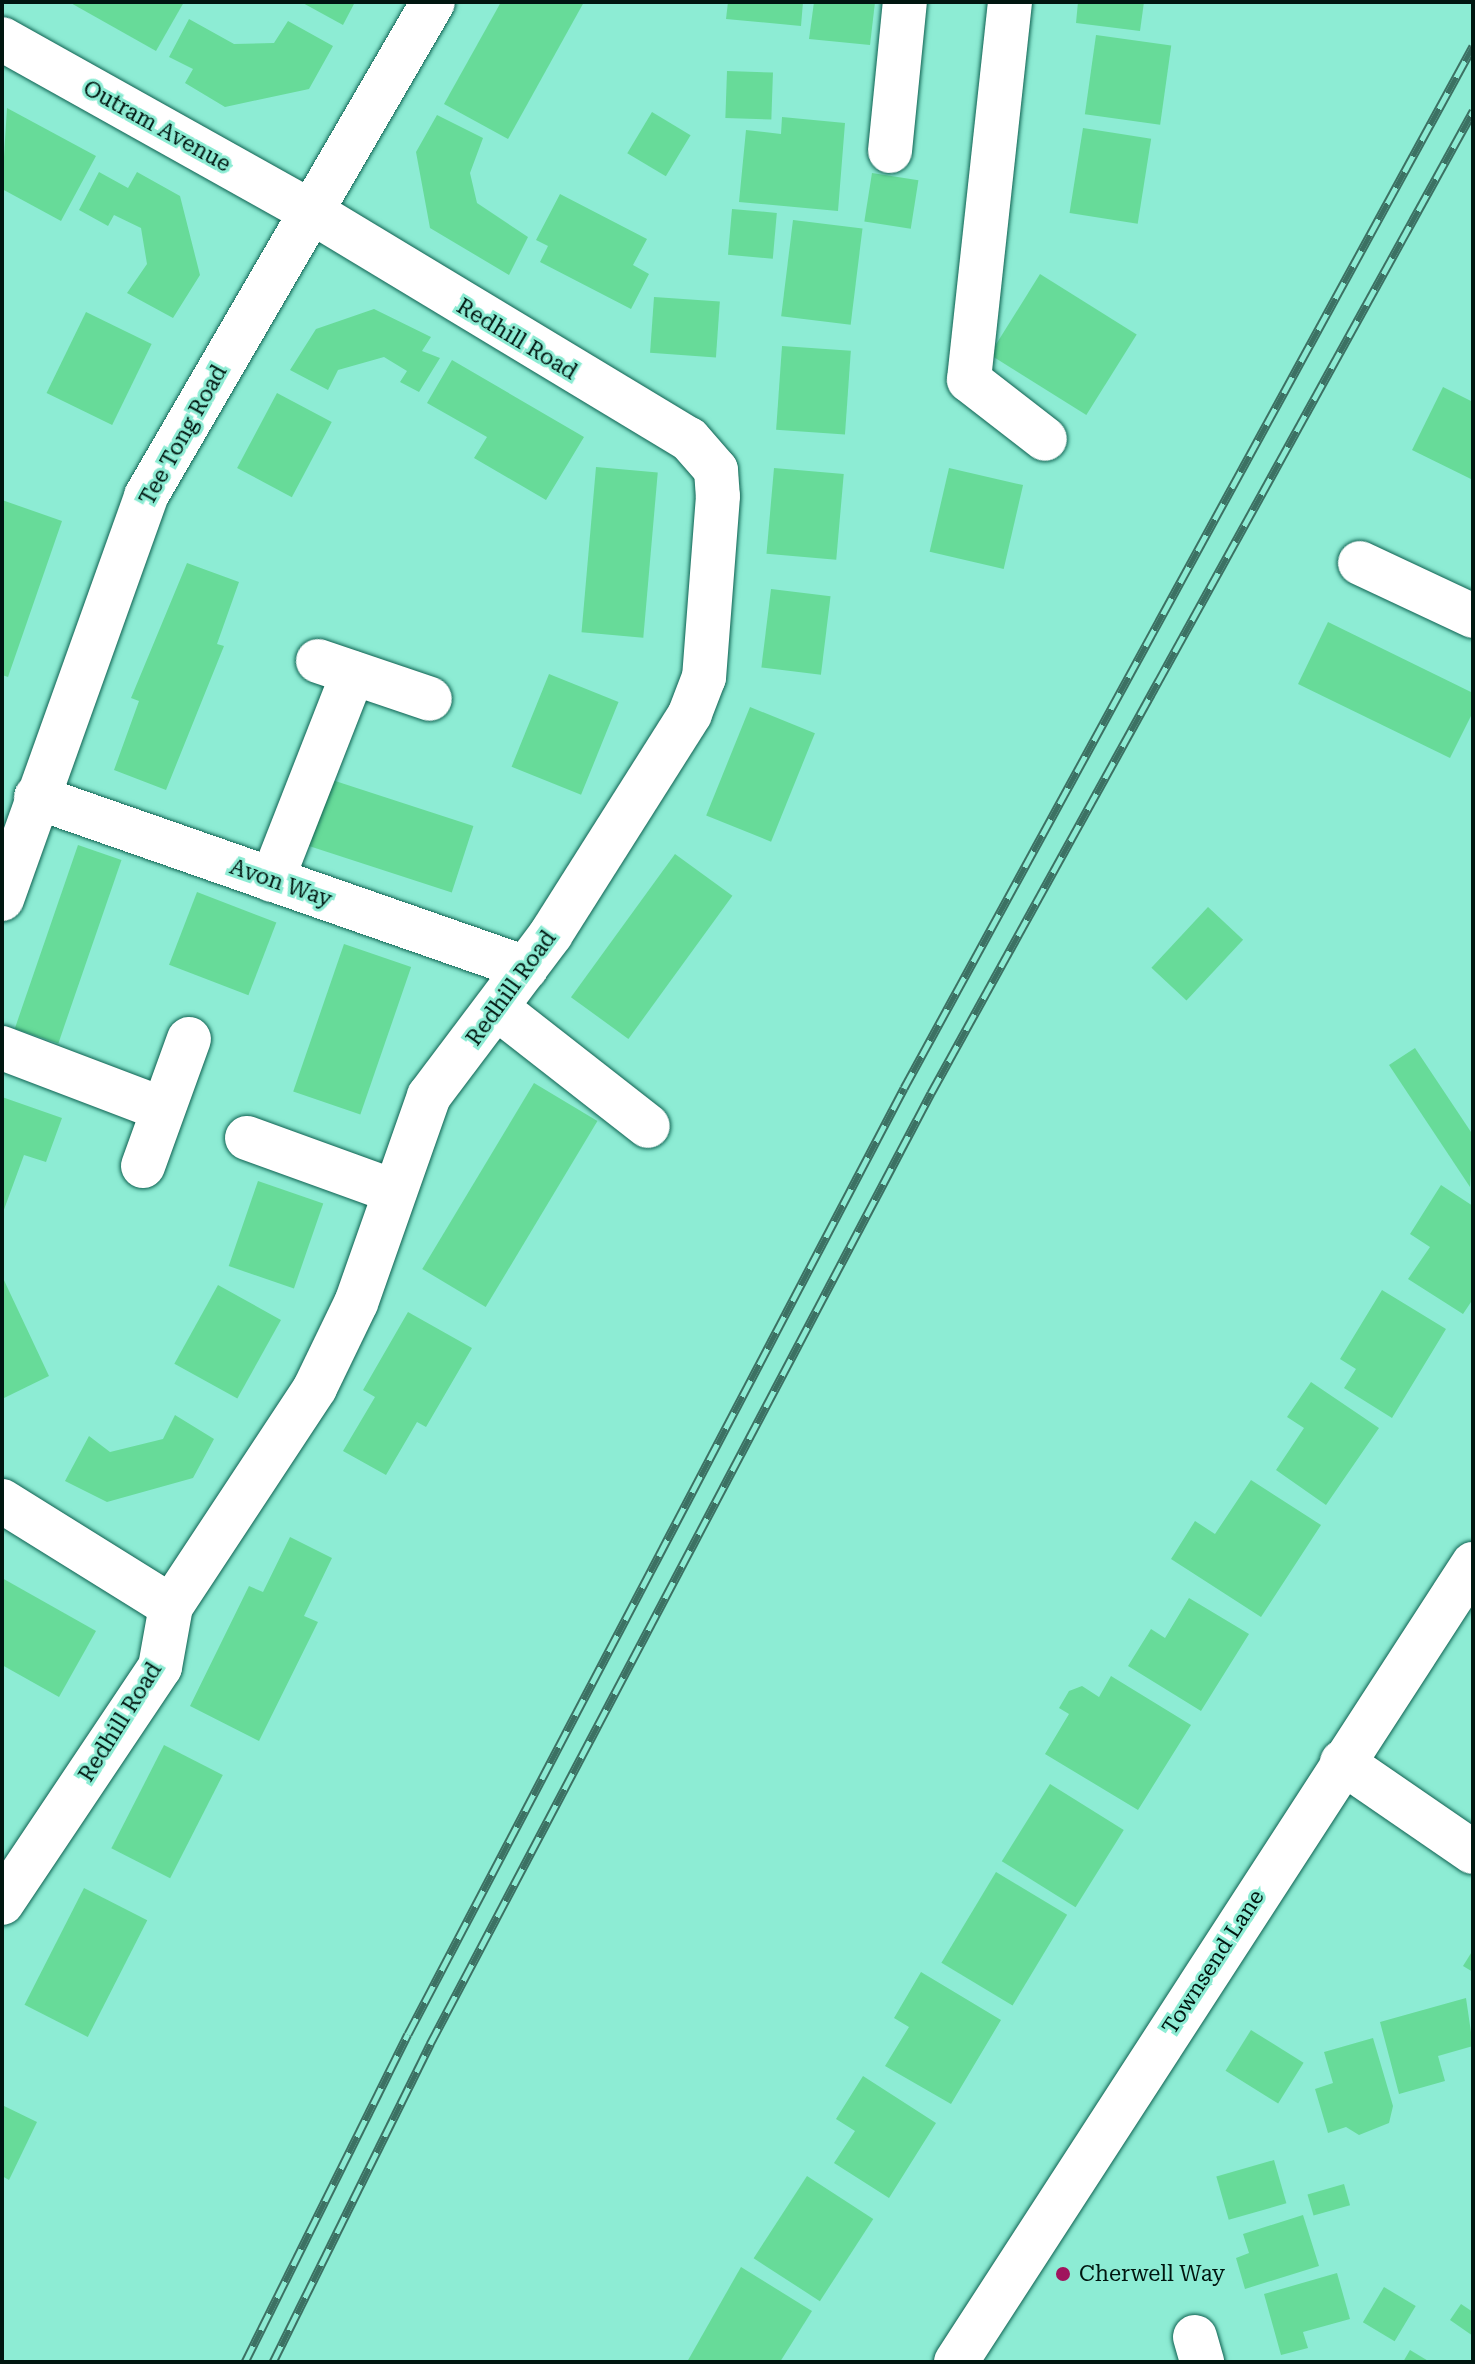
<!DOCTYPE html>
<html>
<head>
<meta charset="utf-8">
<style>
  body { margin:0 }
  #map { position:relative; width:1475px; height:2364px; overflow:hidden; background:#8decd4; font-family:"Roboto Serif",serif }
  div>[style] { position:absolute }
  .building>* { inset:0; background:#67db99; transform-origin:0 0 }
  .roads { filter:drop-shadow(0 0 2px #0e6151) drop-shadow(0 0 2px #0e6151) }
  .minor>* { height:44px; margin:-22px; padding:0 22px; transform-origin:22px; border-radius:22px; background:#fff }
  .rail>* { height:9px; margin-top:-4.5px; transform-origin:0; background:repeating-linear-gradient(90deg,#8decd4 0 18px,#3c7163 0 36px); box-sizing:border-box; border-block:2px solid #3c7163 }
  .dots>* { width:22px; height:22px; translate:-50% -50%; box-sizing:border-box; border:4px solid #8decd4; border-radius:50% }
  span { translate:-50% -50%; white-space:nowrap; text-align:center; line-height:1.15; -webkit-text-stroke:6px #8decd4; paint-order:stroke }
  .street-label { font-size:22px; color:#001610 }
  .poi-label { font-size:22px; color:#001610 }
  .left { translate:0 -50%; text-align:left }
  .frame { position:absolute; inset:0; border:4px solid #001610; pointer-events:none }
</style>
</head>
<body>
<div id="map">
  <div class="building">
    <div style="clip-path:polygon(69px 2px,184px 2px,156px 51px)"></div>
    <div style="clip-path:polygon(301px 2px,355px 2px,343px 25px)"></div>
    <div style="clip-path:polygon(501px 2px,584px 2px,508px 139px,444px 104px)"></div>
    <div style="clip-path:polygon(728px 2px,803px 2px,801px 26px,726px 19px)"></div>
    <div style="clip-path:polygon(814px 2px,875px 2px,870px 45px,809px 39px)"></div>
    <div style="clip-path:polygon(1078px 2px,1144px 2px,1140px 31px,1076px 23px)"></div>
    <div style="clip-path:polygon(189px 19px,234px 44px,274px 43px,288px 21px,333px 46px,309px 89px,225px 107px,185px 83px,193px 69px,169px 57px)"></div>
    <div style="left:1096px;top:35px;width:76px;height:80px;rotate:8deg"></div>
    <div style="left:727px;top:71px;width:46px;height:47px;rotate:2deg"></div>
    <div style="clip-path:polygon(7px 108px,96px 156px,61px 221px,2px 189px)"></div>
    <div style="left:652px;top:112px;width:45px;height:48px;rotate:31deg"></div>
    <div style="clip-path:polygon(437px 115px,483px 138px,470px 173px,477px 203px,528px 237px,509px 275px,430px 228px,416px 152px)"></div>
    <div style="clip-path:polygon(782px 117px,845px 123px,838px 211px,739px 202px,746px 130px,781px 134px)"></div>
    <div style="left:1083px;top:128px;width:69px;height:86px;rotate:9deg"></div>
    <div style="clip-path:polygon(99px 172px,128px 188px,137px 172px,180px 196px,200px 275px,173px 318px,127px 293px,147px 264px,141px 228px,114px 215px,108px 226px,79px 210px)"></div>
    <div style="left:872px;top:173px;width:47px;height:49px;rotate:9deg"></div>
    <div style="clip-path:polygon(560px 194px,647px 239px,633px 265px,649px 274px,631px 309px,540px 262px,548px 246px,536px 240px)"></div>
    <div style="left:732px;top:209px;width:45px;height:46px;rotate:5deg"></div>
    <div style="left:793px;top:220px;width:70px;height:97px;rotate:7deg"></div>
    <div style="left:1040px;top:274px;width:114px;height:95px;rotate:32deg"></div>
    <div style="left:654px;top:297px;width:66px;height:56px;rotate:4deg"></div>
    <div style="clip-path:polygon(374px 309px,431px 337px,422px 351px,440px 358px,419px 392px,400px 382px,407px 371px,384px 357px,338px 370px,328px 390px,290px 370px,316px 329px)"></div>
    <div style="left:86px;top:312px;width:73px;height:90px;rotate:26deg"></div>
    <div style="left:782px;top:346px;width:69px;height:84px;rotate:4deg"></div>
    <div style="clip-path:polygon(452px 360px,584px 437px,546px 500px,474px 458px,487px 437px,427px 403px)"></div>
    <div style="clip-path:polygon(1443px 387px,1473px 402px,1473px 480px,1412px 450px)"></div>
    <div style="left:277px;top:393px;width:62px;height:85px;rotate:28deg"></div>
    <div style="left:596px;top:467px;width:62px;height:166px;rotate:5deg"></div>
    <div style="left:774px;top:468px;width:70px;height:86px;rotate:5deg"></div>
    <div style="left:949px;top:468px;width:76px;height:86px;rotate:13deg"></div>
    <div style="clip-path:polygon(2px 500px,62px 521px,8px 677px,2px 675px)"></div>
    <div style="clip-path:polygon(187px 563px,239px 582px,217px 644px,224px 646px,166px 790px,114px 770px,139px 701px,131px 698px)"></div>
    <div style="left:771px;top:589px;width:60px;height:79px;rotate:7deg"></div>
    <div style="clip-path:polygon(1328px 622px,1473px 693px,1473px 712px,1450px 758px,1298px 684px)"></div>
    <div style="left:549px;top:674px;width:75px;height:100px;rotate:22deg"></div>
    <div style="left:750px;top:707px;width:70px;height:117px;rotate:22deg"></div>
    <div style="left:326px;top:778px;width:155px;height:70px;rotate:18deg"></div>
    <div style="left:78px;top:845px;width:46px;height:194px;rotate:19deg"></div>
    <div style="left:675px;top:854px;width:71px;height:177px;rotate:36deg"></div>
    <div style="left:197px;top:892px;width:85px;height:78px;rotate:21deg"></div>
    <div style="left:1208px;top:907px;width:48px;height:83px;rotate:43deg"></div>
    <div style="left:344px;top:944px;width:71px;height:156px;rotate:19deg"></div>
    <div style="clip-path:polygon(1415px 1048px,1473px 1135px,1470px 1187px,1389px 1065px)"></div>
    <div style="left:534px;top:1083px;width:74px;height:217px;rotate:31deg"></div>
    <div style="clip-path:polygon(2px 1097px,62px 1118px,46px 1162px,24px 1155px,2px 1215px)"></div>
    <div style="left:258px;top:1181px;width:69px;height:90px;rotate:19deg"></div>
    <div style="clip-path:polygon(1441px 1185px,1473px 1206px,1473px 1299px,1463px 1314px,1408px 1279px,1430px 1247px,1410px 1234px)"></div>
    <div style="clip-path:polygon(2px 1276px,49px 1376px,2px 1399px)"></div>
    <div style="left:218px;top:1285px;width:72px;height:90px;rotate:29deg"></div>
    <div style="clip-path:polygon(1382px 1290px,1446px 1329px,1392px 1418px,1344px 1388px,1356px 1369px,1340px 1359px)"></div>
    <div style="clip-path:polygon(408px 1312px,472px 1348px,426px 1427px,417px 1422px,386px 1475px,343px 1451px,375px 1397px,363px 1390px)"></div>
    <div style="clip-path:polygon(1311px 1382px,1379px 1428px,1326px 1505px,1276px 1470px,1304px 1428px,1287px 1417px)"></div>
    <div style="clip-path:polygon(175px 1415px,214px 1439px,193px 1478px,107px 1502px,65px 1481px,89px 1436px,110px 1452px,163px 1439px)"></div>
    <div style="clip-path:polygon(1251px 1480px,1321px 1525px,1261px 1617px,1171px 1559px,1195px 1521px,1215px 1534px)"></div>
    <div style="clip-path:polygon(290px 1537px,332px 1558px,304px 1616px,318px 1622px,259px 1741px,190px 1706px,249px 1586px,263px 1592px)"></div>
    <div style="clip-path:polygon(2px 1578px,96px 1631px,59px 1697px,2px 1665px)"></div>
    <div style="clip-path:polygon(1189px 1598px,1249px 1634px,1201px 1711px,1128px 1666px,1151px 1629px,1165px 1638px)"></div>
    <div style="clip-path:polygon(1111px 1676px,1191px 1725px,1138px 1810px,1045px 1754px,1069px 1714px,1059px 1708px,1069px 1691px,1082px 1686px,1099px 1697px)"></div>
    <div style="left:164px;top:1745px;width:66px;height:116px;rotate:27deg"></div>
    <div style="left:1050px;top:1784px;width:87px;height:91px;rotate:32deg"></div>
    <div style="left:996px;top:1872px;width:83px;height:106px;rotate:31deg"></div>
    <div style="left:84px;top:1888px;width:71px;height:131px;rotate:27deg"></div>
    <div style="clip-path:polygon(1473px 1950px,1473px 1972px,1463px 1966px)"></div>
    <div style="clip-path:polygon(921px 1972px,1001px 2020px,951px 2104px,885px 2066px,909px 2027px,894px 2018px)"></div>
    <div style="clip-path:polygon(1466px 1998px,1473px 2046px,1438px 2056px,1445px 2081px,1399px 2094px,1380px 2022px)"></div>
    <div style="left:1251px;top:2030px;width:62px;height:48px;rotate:32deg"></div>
    <div style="clip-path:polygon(1373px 2038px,1393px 2106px,1389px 2123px,1359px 2135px,1346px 2127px,1328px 2133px,1315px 2089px,1333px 2083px,1324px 2052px)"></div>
    <div style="clip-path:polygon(863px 2076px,936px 2123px,889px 2198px,834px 2163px,855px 2131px,836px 2119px)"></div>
    <div style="clip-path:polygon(2px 2105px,37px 2122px,9px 2180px,2px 2176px)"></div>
    <div style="left:1274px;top:2160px;width:45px;height:60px;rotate:74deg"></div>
    <div style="left:807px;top:2176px;width:79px;height:98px;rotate:33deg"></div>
    <div style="left:1344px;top:2184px;width:22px;height:38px;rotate:74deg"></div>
    <div style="clip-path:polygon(1303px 2215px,1319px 2266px,1245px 2289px,1236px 2258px,1249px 2253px,1243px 2234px)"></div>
    <div style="clip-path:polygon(741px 2267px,812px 2311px,780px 2362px,687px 2362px)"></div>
    <div style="clip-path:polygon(1337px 2273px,1350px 2319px,1303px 2332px,1308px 2348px,1281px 2355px,1264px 2294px)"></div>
    <div style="left:1384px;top:2287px;width:37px;height:41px;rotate:31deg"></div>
    <div style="clip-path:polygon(1461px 2304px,1473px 2312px,1473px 2336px,1450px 2320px)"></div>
    <div style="clip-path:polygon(1410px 2350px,1430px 2362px,1403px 2362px)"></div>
  </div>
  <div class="roads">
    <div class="minor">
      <div style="left:1010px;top:2px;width:380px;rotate:96.2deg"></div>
      <div style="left:969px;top:380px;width:96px;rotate:37.8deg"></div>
      <div style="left:2px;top:39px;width:355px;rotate:29.2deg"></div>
      <div style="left:312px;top:212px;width:440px;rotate:31.1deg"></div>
      <div style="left:689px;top:439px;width:41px;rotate:48.9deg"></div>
      <div style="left:716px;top:470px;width:26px;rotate:86deg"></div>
      <div style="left:718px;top:496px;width:182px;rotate:94.4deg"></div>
      <div style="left:704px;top:677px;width:40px;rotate:111deg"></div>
      <div style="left:690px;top:714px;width:260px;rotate:122.3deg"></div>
      <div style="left:551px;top:934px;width:203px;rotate:127deg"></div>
      <div style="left:429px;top:1096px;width:219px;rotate:109.4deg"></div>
      <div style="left:356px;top:1303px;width:94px;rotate:115.8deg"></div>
      <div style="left:315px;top:1388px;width:261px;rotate:123.4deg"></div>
      <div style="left:171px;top:1606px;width:62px;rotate:100.2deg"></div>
      <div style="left:160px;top:1667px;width:284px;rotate:123.8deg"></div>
      <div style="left:890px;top:151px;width:150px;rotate:-84.3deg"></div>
      <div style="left:1360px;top:563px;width:125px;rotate:25.1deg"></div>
      <div style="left:318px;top:661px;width:118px;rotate:18.7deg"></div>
      <div style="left:36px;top:797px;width:519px;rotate:19.24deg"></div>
      <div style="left:272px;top:880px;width:222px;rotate:-68.6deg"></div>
      <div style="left:2px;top:899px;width:428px;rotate:-70.3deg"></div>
      <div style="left:146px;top:496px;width:571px;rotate:-59.84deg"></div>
      <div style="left:498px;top:1009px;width:190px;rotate:38deg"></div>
      <div style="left:2px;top:1048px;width:172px;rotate:20.8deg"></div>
      <div style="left:247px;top:1138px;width:153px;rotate:19.9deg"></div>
      <div style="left:143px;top:1166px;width:135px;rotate:-70.1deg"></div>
      <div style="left:2px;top:1501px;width:199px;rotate:31.9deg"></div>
      <div style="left:1342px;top:1762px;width:159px;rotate:34.5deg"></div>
      <div style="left:1195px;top:2337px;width:26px;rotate:74deg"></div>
      <div style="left:956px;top:2362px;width:951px;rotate:-57.06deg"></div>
    </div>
  </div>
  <div class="rail">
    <div style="left:245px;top:2362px;width:366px;rotate:-63.6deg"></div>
    <div style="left:408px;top:2034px;width:1068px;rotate:-62.33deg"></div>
    <div style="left:904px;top:1088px;width:1187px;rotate:-61.36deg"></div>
    <div style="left:273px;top:2362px;width:355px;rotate:-63.7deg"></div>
    <div style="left:430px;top:2044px;width:1075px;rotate:-62.22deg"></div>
    <div style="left:931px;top:1093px;width:1122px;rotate:-61.1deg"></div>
  </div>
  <div class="dots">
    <div style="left:1063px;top:2274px;background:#a0145d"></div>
  </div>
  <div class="street-label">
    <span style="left:157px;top:126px;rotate:29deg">Outram Avenue</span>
    <span style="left:517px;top:339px;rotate:31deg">Redhill Road</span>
    <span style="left:183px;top:435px;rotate:-61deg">Tee Tong Road</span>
    <span style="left:281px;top:883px;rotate:19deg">Avon Way</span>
    <span style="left:511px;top:988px;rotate:-54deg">Redhill Road</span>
    <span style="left:120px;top:1722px;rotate:-58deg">Redhill Road</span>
    <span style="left:1213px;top:1962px;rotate:-57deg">Townsend Lane</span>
  </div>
  <div class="poi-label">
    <span class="left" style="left:1079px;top:2274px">Cherwell Way</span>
  </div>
  <div class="frame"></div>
</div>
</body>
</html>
